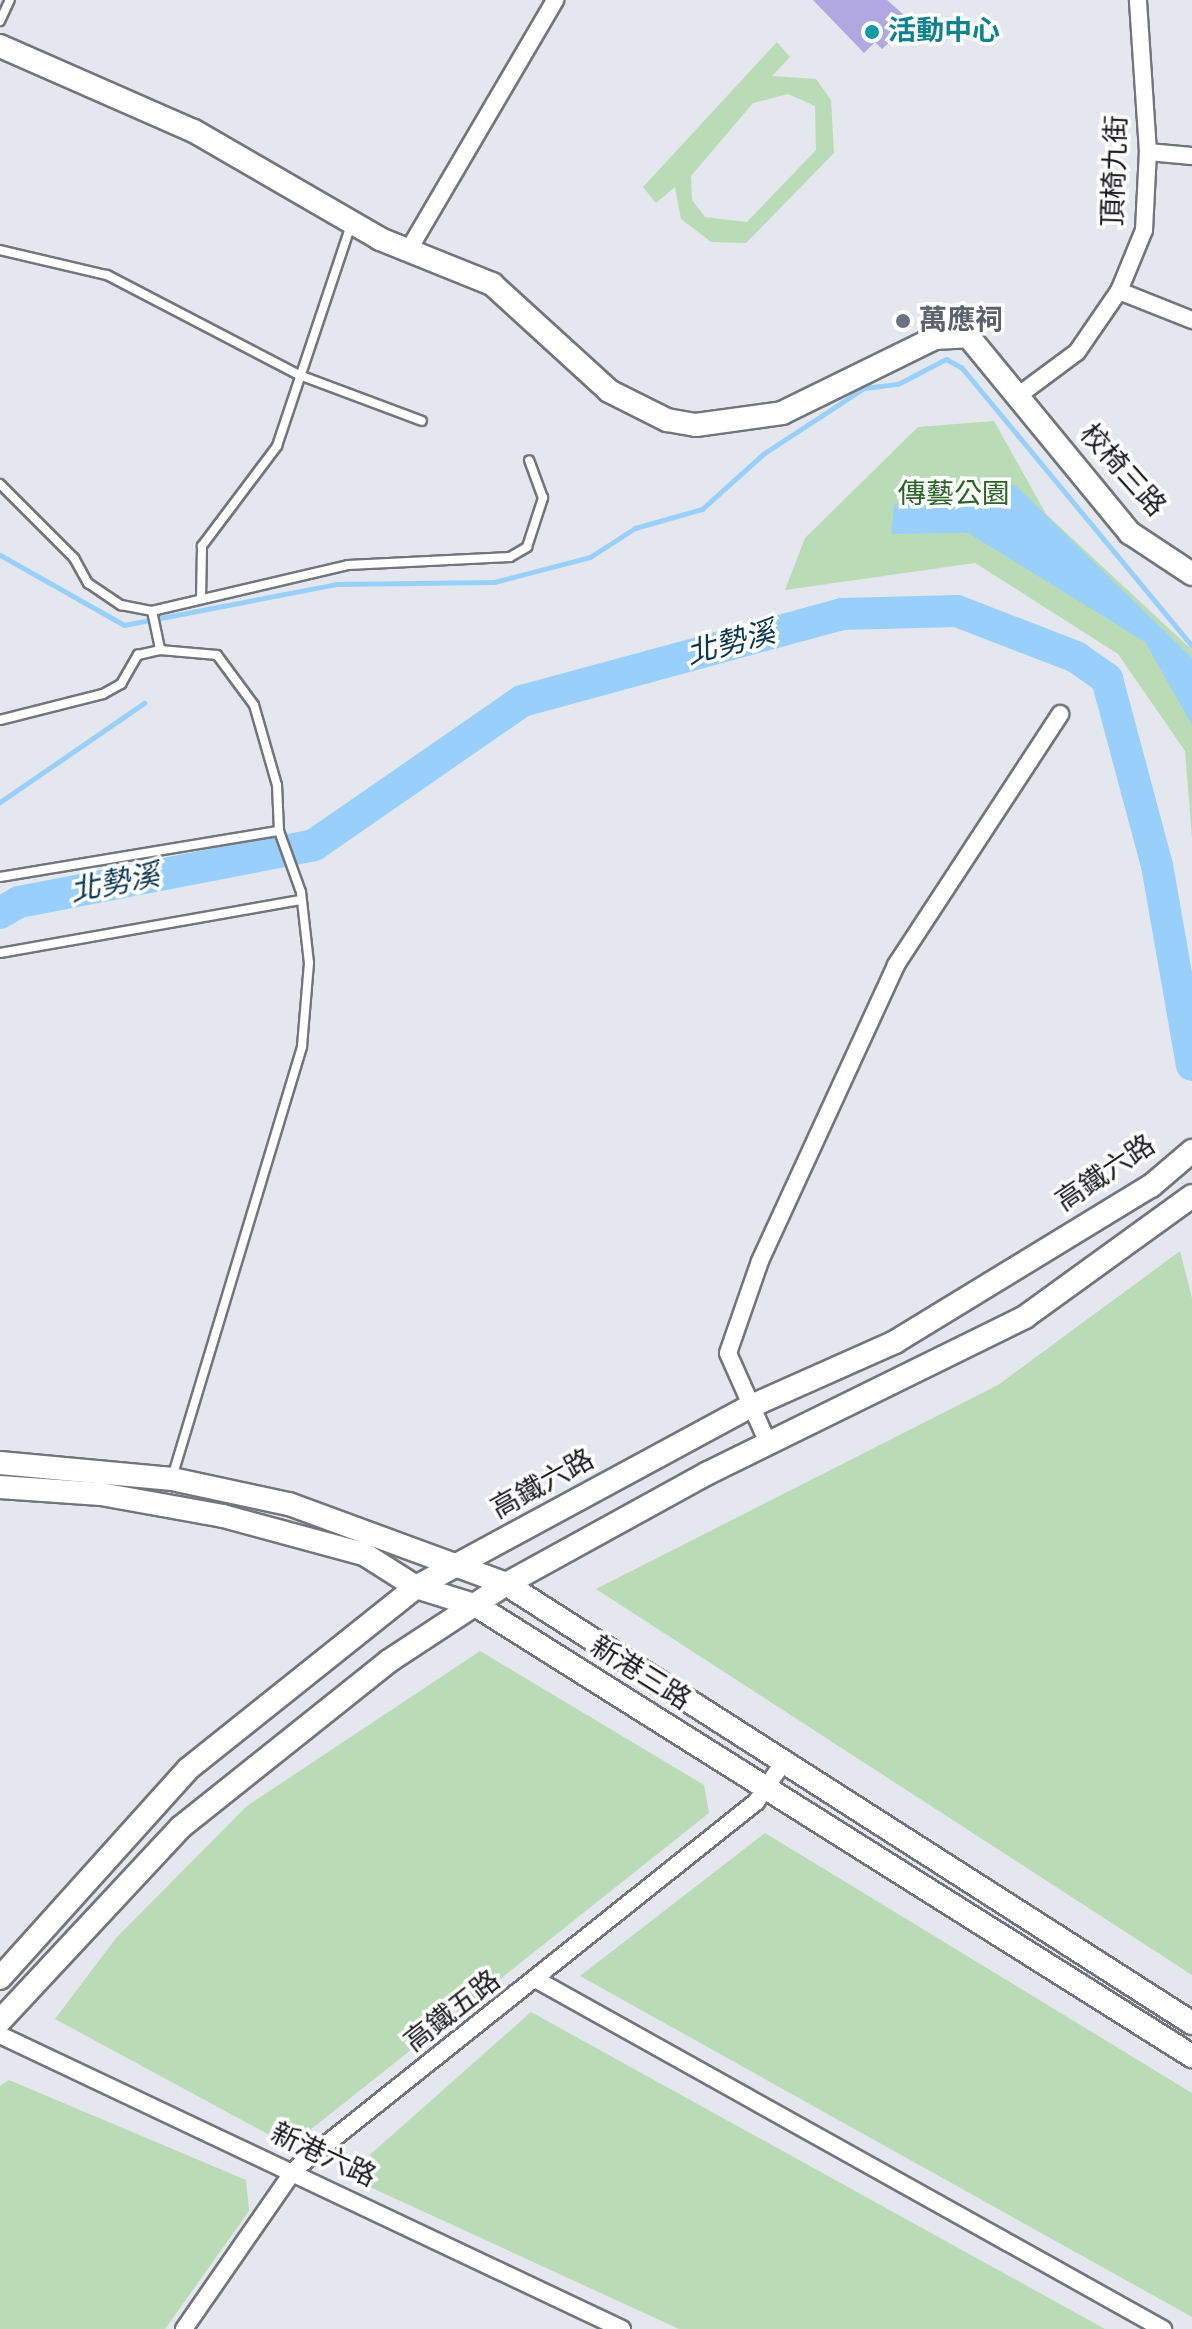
<!DOCTYPE html>
<meta charset="utf-8">
<style>
body{margin:0}
#map{position:relative;width:1192px;height:2329px;overflow:hidden;background:#e4e7ee;font-family:"Alegreya Sans","Noto Sans TC",sans-serif}
div>[style]{position:absolute}
[style*='--x']{left:calc(var(--x)*1px);top:calc(var(--y)*1px);width:calc(var(--w)*1px);rotate:calc(var(--a)*1deg)}
.green>*{inset:0;background:#b9dcb6}
.water>*{inset:0;background:#99d0fb}
.stream>*{height:5px;margin:-2.5px;padding:0 2.5px;transform-origin:2.5px;border-radius:2.5px;background:#99d0fb}
.river>*{height:32px;margin:-16px;padding:0 16px;transform-origin:16px;border-radius:16px;background:#99d0fb}
.building>*{inset:0;background:#b1a8e2}
.roads{filter:drop-shadow(2px 0 #73757c) drop-shadow(-2px 0 #73757c) drop-shadow(0 2px #73757c) drop-shadow(0 -2px #73757c)}
.lane>*{height:8px;margin:-4px;padding:0 4px;transform-origin:4px;border-radius:4px;background:#fff}
.street>*{height:16px;margin:-8px;padding:0 8px;transform-origin:8px;border-radius:8px;background:#fff}
.secondary>*{height:22px;margin:-11px;padding:0 11px;transform-origin:11px;border-radius:11px;background:#fff}
.dots>*{width:22px;height:22px;translate:-50% -50%;box-sizing:border-box;border:4px solid #fff;border-radius:50%}
span{translate:-50% -50%;white-space:nowrap;text-align:center;line-height:1.15;-webkit-text-stroke:7px #fff;paint-order:stroke}
.culture-label{font-size:28px;color:#0d838f;font-weight:700}
.left{translate:0 -50%;text-align:left}
.street-label{font-size:28px;color:#1b1c1f}
.worship-label{font-size:28px;color:#5b616d;font-weight:700}
.park-label{font-size:28px;color:#2a6527}
.water-label{font-size:30px;color:#093551;font-style:italic}
</style>
<div id="map">
<div class="green">
<i style="clip-path:polygon(evenodd,777px 42px,790px 57px,772px 76px,816px 79px,831px 100px,834px 153px,746px 243px,711px 242px,681px 219px,675px 187px,656px 203px,643px 187px,777px 42px,788px 94px,815px 106px,816px 150px,747px 222px,705px 217px,692px 200px,691px 176px,753px 103px,788px 94px)"></i>
<i style="clip-path:polygon(994px 421px,1046px 514px,1192px 650px,1192px 838px,1185px 751px,1118px 654px,975px 563px,785px 590px,805px 538px,918px 427px)"></i>
<i style="clip-path:polygon(1180px 1251px,1192px 1298px,1192px 1975px,596px 1589px,998px 1385px)"></i>
<i style="clip-path:polygon(480px 1651px,704px 1785px,709px 1813px,290px 2146px,55px 2019px,116px 1938px,247px 1806px)"></i>
<i style="clip-path:polygon(765px 1833px,1192px 2093px,1192px 2317px,580px 1976px)"></i>
<i style="clip-path:polygon(531px 2012px,1105px 2329px,679px 2329px,346px 2176px)"></i>
<i style="clip-path:polygon(9px 2080px,246px 2180px,249px 2211px,165px 2329px,0 2329px,0 2086px)"></i>
</div>
<div class="water">
<i style="clip-path:polygon(954px 484px,1015px 485px,1192px 658px,1192px 725px,1145px 642px,968px 533px,891px 534px,894px 505px)"></i>
</div>
<div class="stream">
<i style="--x:0;--y:555;--w:142;--a:29.4"></i>
<i style="--x:124;--y:625;--w:216;--a:-10.9"></i>
<i style="--x:336;--y:584;--w:158;--a:-0.7"></i>
<i style="--x:494;--y:582;--w:99;--a:-14.6"></i>
<i style="--x:590;--y:557;--w:54;--a:-32.8"></i>
<i style="--x:635;--y:528;--w:70;--a:-15.8"></i>
<i style="--x:702;--y:509;--w:82;--a:-42"></i>
<i style="--x:763;--y:454;--w:121;--a:-33.2"></i>
<i style="--x:864;--y:388;--w:34;--a:-7"></i>
<i style="--x:898;--y:384;--w:54;--a:-27.5"></i>
<i style="--x:946;--y:359;--w:18;--a:29"></i>
<i style="--x:962;--y:368;--w:361;--a:50.4"></i>
<i style="--x:0;--y:802;--w:175;--a:-34.5"></i>
</div>
<div class="river">
<i style="--x:0;--y:913;--w:22;--a:-30"></i>
<i style="--x:19;--y:902;--w:300;--a:-10.9"></i>
<i style="--x:314;--y:845;--w:253;--a:-34.7"></i>
<i style="--x:522;--y:701;--w:332;--a:-15.2"></i>
<i style="--x:842;--y:614;--w:115;--a:-1.5"></i>
<i style="--x:957;--y:611;--w:128;--a:21.1"></i>
<i style="--x:1076;--y:657;--w:38;--a:35"></i>
<i style="--x:1107;--y:679;--w:193;--a:75"></i>
<i style="--x:1157;--y:865;--w:203;--a:80.1"></i>
</div>
<div class="building">
<i style="clip-path:polygon(813px 0,887px 0,912px 22px,882px 49px,875px 42px,864px 53px)"></i>
</div>
<div class="roads">
<div class="lane">
<i style="--x:0;--y:21;--w:23;--a:-65"></i>
<i style="--x:0;--y:250;--w:110;--a:13.2"></i>
<i style="--x:107;--y:275;--w:216;--a:27.5"></i>
<i style="--x:299;--y:375;--w:131;--a:20.5"></i>
<i style="--x:0;--y:484;--w:105;--a:45"></i>
<i style="--x:74;--y:558;--w:29;--a:61"></i>
<i style="--x:88;--y:583;--w:40;--a:34"></i>
<i style="--x:121;--y:605;--w:32;--a:11"></i>
<i style="--x:152;--y:611;--w:201;--a:-13.2"></i>
<i style="--x:348;--y:565;--w:162;--a:-2.8"></i>
<i style="--x:510;--y:557;--w:20;--a:-30"></i>
<i style="--x:527;--y:547;--w:52;--a:-71.9"></i>
<i style="--x:543;--y:498;--w:40;--a:-110.2"></i>
<i style="--x:201;--y:599;--w:53;--a:-88.9"></i>
<i style="--x:202;--y:546;--w:125;--a:-53.1"></i>
<i style="--x:277;--y:446;--w:233;--a:-71.5"></i>
<i style="--x:152;--y:611;--w:40;--a:78"></i>
<i style="--x:160;--y:650;--w:57;--a:5"></i>
<i style="--x:217;--y:655;--w:62;--a:53.5"></i>
<i style="--x:254;--y:705;--w:83;--a:74"></i>
<i style="--x:277;--y:785;--w:46;--a:87.5"></i>
<i style="--x:279;--y:831;--w:65;--a:70.2"></i>
<i style="--x:301;--y:892;--w:71;--a:83.6"></i>
<i style="--x:309;--y:963;--w:84;--a:94.8"></i>
<i style="--x:302;--y:1047;--w:450;--a:106.8"></i>
<i style="--x:0;--y:720;--w:106;--a:-14.2"></i>
<i style="--x:103;--y:694;--w:21;--a:-29"></i>
<i style="--x:121;--y:684;--w:34;--a:-60"></i>
<i style="--x:138;--y:655;--w:23;--a:-13"></i>
<i style="--x:0;--y:877;--w:283;--a:-9.4"></i>
<i style="--x:0;--y:953;--w:305;--a:-10"></i>
</div>
<div class="street">
<i style="--x:1148;--y:152;--w:44;--a:5.2"></i>
<i style="--x:408;--y:251;--w:291;--a:-59.6"></i>
<i style="--x:1119;--y:291;--w:79;--a:21.7"></i>
<i style="--x:1019;--y:395;--w:72;--a:-36.6"></i>
<i style="--x:1077;--y:352;--w:74;--a:-55.5"></i>
<i style="--x:1119;--y:291;--w:66;--a:-67.7"></i>
<i style="--x:1144;--y:230;--w:78;--a:-87.1"></i>
<i style="--x:1148;--y:152;--w:152;--a:-93.8"></i>
<i style="--x:768;--y:1443;--w:98;--a:-114"></i>
<i style="--x:728;--y:1353;--w:97;--a:-70.8"></i>
<i style="--x:760;--y:1261;--w:326;--a:-65.3"></i>
<i style="--x:896;--y:965;--w:300;--a:-56.8"></i>
<i style="--x:537;--y:1980;--w:717;--a:29.14"></i>
<i style="--x:0;--y:2035;--w:688;--a:25.3"></i>
<i style="--x:184;--y:2329;--w:193;--a:-55.3"></i>
<i style="--x:294;--y:2170;--w:591;--a:-38.54"></i>
<i style="--x:756;--y:1802;--w:47;--a:-55.3"></i>
</div>
<div class="secondary">
<i style="--x:0;--y:46;--w:212;--a:23.7"></i>
<i style="--x:194;--y:131;--w:215;--a:30.1"></i>
<i style="--x:380;--y:239;--w:121;--a:21.9"></i>
<i style="--x:492;--y:284;--w:159;--a:42.4"></i>
<i style="--x:609;--y:391;--w:65;--a:26.6"></i>
<i style="--x:667;--y:420;--w:29;--a:10"></i>
<i style="--x:696;--y:425;--w:87;--a:-7.9"></i>
<i style="--x:782;--y:413;--w:170;--a:-26.1"></i>
<i style="--x:935;--y:338;--w:33;--a:-3"></i>
<i style="--x:968;--y:336;--w:255;--a:50.6"></i>
<i style="--x:1130;--y:533;--w:74;--a:33.5"></i>
<i style="--x:0;--y:1463;--w:173;--a:5.3"></i>
<i style="--x:172;--y:1479;--w:120;--a:12.1"></i>
<i style="--x:289;--y:1504;--w:231;--a:20.2"></i>
<i style="--x:506;--y:1584;--w:814;--a:32.62"></i>
<i style="--x:0;--y:1487;--w:101;--a:4"></i>
<i style="--x:101;--y:1494;--w:124;--a:10.2"></i>
<i style="--x:223;--y:1516;--w:146;--a:15.1"></i>
<i style="--x:364;--y:1554;--w:62;--a:32.4"></i>
<i style="--x:416;--y:1587;--w:64;--a:17.3"></i>
<i style="--x:477;--y:1606;--w:845;--a:32.19"></i>
<i style="--x:0;--y:1978;--w:281;--a:-48"></i>
<i style="--x:188;--y:1769;--w:292;--a:-38.6"></i>
<i style="--x:416;--y:1587;--w:379;--a:-28.4"></i>
<i style="--x:749;--y:1407;--w:160;--a:-24"></i>
<i style="--x:895;--y:1342;--w:300;--a:-31.4"></i>
<i style="--x:1151;--y:1186;--w:54;--a:-40.5"></i>
<i style="--x:0;--y:2021;--w:265;--a:-47"></i>
<i style="--x:181;--y:1827;--w:266;--a:-38.6"></i>
<i style="--x:389;--y:1661;--w:140;--a:-33.3"></i>
<i style="--x:506;--y:1584;--w:230;--a:-28.8"></i>
<i style="--x:708;--y:1473;--w:353;--a:-26.2"></i>
<i style="--x:1025;--y:1317;--w:206;--a:-35.9"></i>
</div>
</div>
<div class="dots">
<i style="left:872px;top:32px;background:#0f9aa8"></i>
<i style="left:903px;top:321px;background:#6b7280"></i>
</div>
<div class="culture-label">
<span class="left" style="left:888px;top:32px">活動中心</span>
</div>
<div class="street-label">
<span style="left:1116px;top:171px;rotate:-88deg">頂椅九街</span>
<span style="left:1122px;top:471px;rotate:48deg">校椅三路</span>
<span style="left:1106px;top:1174px;rotate:-34deg">高鐵六路</span>
<span style="left:543px;top:1485px;rotate:-29deg">高鐵六路</span>
<span style="left:640px;top:1674px;rotate:32deg">新港三路</span>
<span style="left:453px;top:2012px;rotate:-38deg">高鐵五路</span>
<span style="left:323px;top:2156px;rotate:25deg">新港六路</span>
</div>
<div class="worship-label">
<span class="left" style="left:919px;top:321px">萬應祠</span>
</div>
<div class="park-label">
<span style="left:954px;top:495px">傳藝公園</span>
</div>
<div class="water-label">
<span style="left:731px;top:644px;rotate:-15deg">北勢溪</span>
<span style="left:115px;top:884px;rotate:-11deg">北勢溪</span>
</div>
</div>
